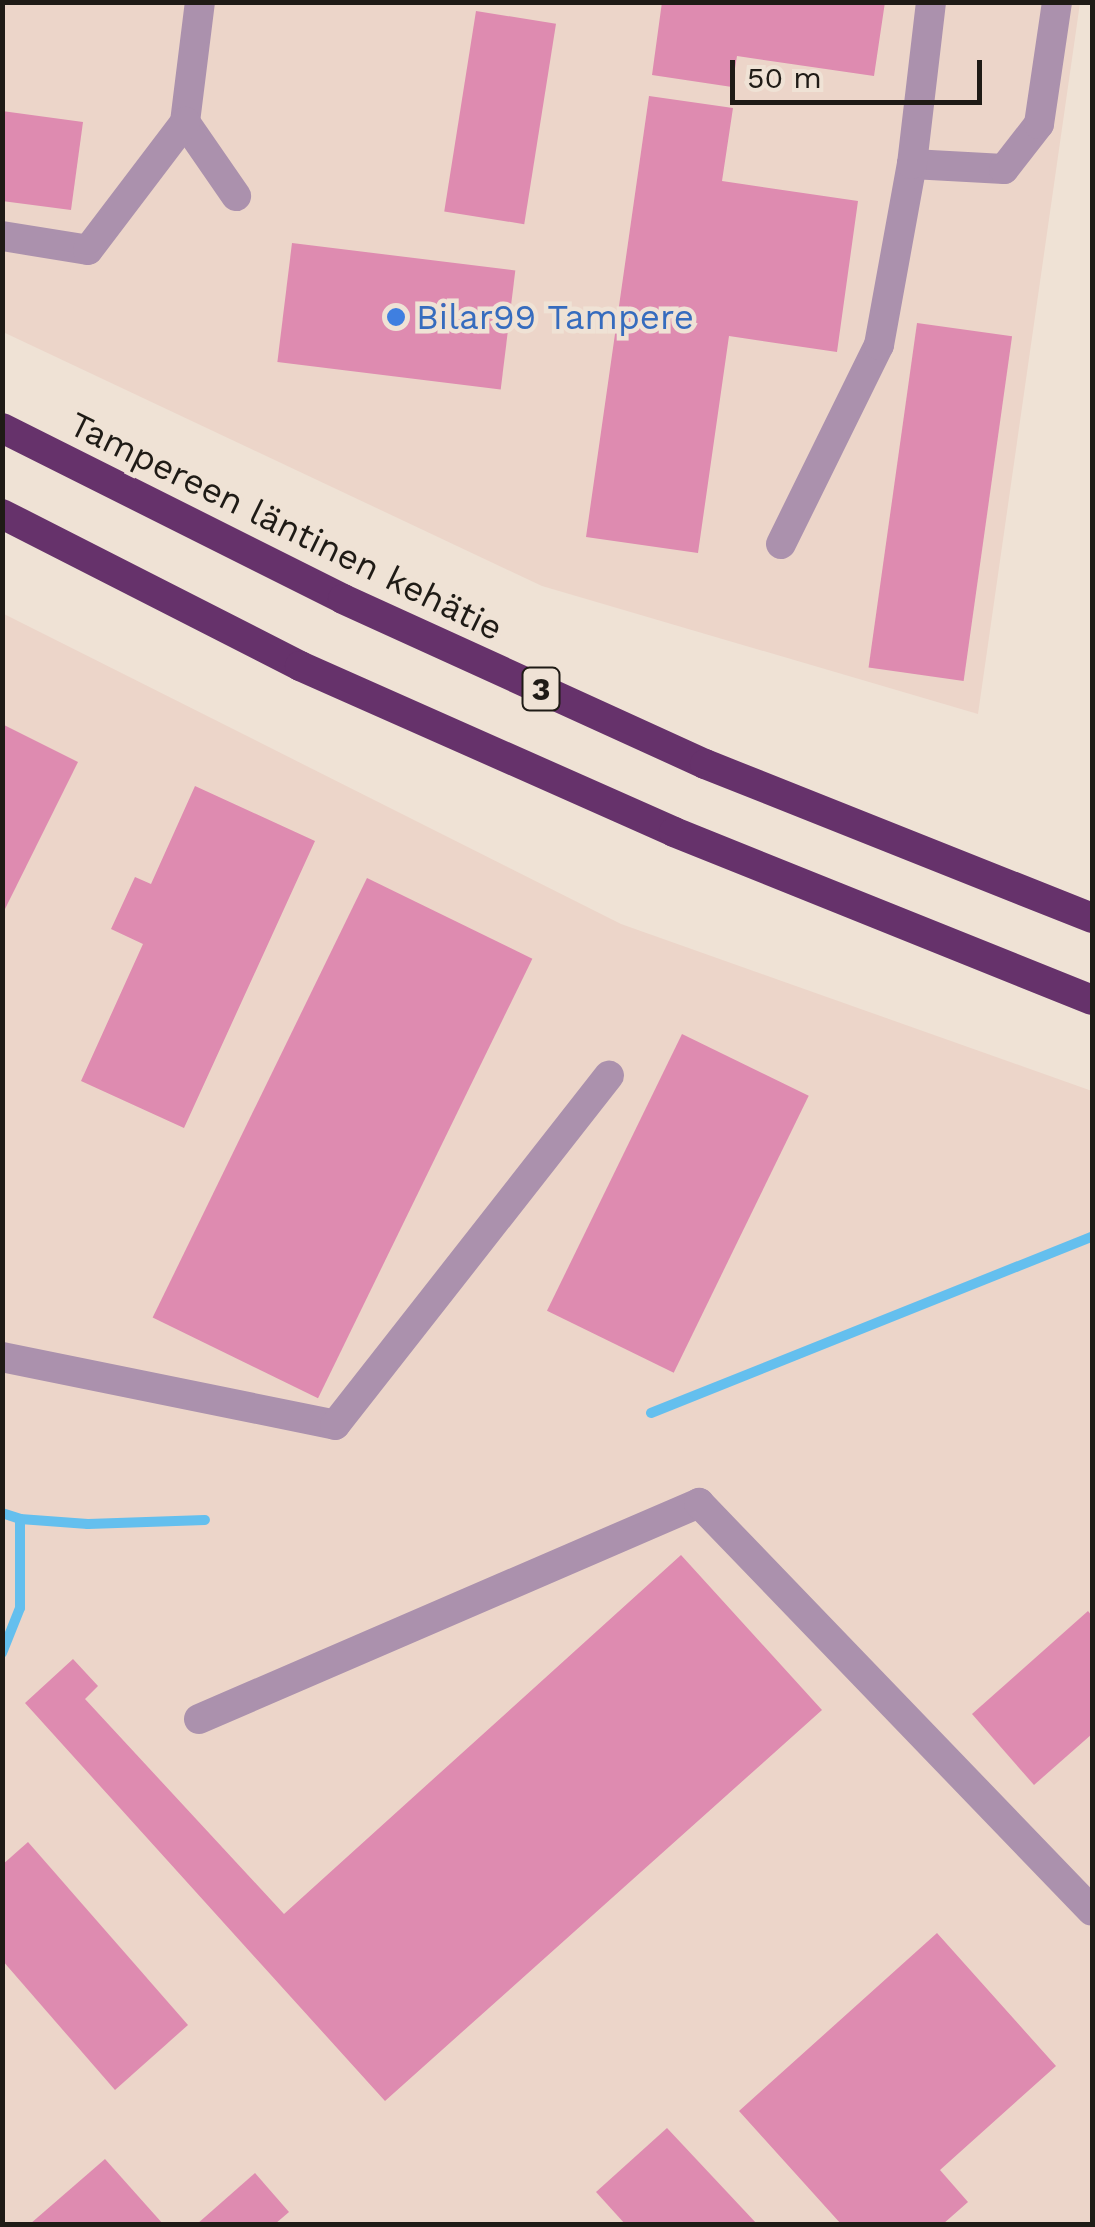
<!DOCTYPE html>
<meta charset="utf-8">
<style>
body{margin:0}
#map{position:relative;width:1095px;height:2227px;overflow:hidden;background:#efe2d5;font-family:"Work Sans",sans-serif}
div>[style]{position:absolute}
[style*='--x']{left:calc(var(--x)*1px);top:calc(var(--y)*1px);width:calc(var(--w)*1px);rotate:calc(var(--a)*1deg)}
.industrial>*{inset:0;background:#ecd5c9}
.stream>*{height:10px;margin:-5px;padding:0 5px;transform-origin:5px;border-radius:5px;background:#64bfee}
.building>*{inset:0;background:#de8bb0;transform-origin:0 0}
.minor>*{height:30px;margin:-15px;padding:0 15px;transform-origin:15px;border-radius:15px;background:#ab91ad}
.highway>*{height:30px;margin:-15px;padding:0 15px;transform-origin:15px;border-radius:15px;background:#66326b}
.dots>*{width:28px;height:28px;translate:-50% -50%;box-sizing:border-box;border:5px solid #efe2d5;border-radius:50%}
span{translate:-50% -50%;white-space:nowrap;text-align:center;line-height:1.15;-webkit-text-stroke:9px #efe2d5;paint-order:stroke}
.shield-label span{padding:2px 8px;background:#efe2d5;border:2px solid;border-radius:8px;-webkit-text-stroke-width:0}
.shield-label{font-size:32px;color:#1f1b16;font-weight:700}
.shop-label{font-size:35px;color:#366cbe}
.left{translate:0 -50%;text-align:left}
.street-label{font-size:35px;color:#1f1b16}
.frame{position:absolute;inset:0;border:5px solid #1f1b16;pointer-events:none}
.scale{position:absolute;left:730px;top:60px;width:252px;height:45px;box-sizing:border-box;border:5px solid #1f1b16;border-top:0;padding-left:12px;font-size:30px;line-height:35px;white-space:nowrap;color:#1f1b16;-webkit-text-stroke:8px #efe2d5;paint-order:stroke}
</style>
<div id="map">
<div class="industrial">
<i style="clip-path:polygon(3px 3px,1080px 3px,978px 714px,542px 586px,3px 332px)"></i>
<i style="clip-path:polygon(2px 613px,621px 924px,1092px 1091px,1092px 2224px,3px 2224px)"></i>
</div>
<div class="stream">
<i style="--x:651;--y:1413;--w:475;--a:-21.8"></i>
<i style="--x:2;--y:1513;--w:19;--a:18"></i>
<i style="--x:20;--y:1519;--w:68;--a:4.2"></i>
<i style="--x:88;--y:1524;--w:117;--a:-2"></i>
<i style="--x:2;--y:1653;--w:48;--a:-68.2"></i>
<i style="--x:20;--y:1608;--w:89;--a:-90"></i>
</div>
<div class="building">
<i style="clip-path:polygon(662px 2px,885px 2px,874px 76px,737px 56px,732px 87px,652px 75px)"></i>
<i style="left:476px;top:11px;width:81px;height:203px;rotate:9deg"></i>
<i style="clip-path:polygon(649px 96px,733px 108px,722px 181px,858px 201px,837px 352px,729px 336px,698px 553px,586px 537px)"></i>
<i style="clip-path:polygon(2px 111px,83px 122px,71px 210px,2px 201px)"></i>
<i style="left:292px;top:243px;width:225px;height:120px;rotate:7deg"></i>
<i style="left:917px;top:323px;width:96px;height:348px;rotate:8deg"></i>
<i style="clip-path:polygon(2px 724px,78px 762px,2px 915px)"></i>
<i style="clip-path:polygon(195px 786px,315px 841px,184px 1128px,81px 1081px,143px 944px,111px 929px,135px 877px,151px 884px)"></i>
<i style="left:367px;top:878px;width:184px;height:489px;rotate:26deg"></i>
<i style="left:682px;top:1034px;width:141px;height:308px;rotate:26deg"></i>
<i style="clip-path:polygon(681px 1555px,822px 1710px,385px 2101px,25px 1703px,73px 1659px,98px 1686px,85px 1699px,284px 1914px)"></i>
<i style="clip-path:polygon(1088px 1611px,1092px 1616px,1092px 1734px,1034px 1785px,972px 1714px)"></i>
<i style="clip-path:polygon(28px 1842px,188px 2025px,115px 2090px,2px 1960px,2px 1865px)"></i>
<i style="clip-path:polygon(937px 1933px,1056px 2066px,940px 2170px,968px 2202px,943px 2224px,841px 2224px,739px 2111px)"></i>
<i style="clip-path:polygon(667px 2128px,757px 2224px,625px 2224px,596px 2192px)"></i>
<i style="clip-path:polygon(105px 2159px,163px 2224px,30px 2224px)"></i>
<i style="clip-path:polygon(255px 2173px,289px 2212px,275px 2224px,197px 2224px)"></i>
</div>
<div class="minor">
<i style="--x:185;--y:122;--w:121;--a:-82.9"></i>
<i style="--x:185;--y:122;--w:90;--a:55.4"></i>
<i style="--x:912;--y:164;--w:92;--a:3.1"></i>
<i style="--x:1004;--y:169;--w:57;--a:-52.1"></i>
<i style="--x:1039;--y:124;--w:123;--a:-81.6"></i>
<i style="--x:2;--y:236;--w:87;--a:9.2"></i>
<i style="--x:88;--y:250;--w:161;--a:-52.8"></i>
<i style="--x:781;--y:544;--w:222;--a:-63.8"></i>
<i style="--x:879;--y:345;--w:184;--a:-79.7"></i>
<i style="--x:912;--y:164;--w:163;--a:-83.3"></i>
<i style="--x:2;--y:1357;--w:340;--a:11.5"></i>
<i style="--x:335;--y:1425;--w:444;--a:-51.9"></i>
<i style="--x:199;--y:1719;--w:545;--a:-23.36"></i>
<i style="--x:699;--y:1503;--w:566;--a:46.07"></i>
</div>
<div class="highway">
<i style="--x:2;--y:428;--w:381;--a:26.6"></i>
<i style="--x:343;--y:599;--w:398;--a:24.5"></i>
<i style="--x:705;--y:764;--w:417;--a:21.7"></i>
<i style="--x:2;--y:514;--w:335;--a:27"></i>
<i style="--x:300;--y:666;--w:409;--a:23.9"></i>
<i style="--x:674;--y:832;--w:450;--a:21.9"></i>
</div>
<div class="dots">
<i style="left:396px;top:317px;background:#3f7fe0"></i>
</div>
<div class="shield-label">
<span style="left:541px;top:689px">3</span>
</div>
<div class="shop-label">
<span class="left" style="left:416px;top:317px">Bilar99 Tampere</span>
</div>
<div class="street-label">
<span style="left:286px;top:526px;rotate:26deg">Tampereen läntinen kehätie</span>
</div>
<div class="frame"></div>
<div class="scale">50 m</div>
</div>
